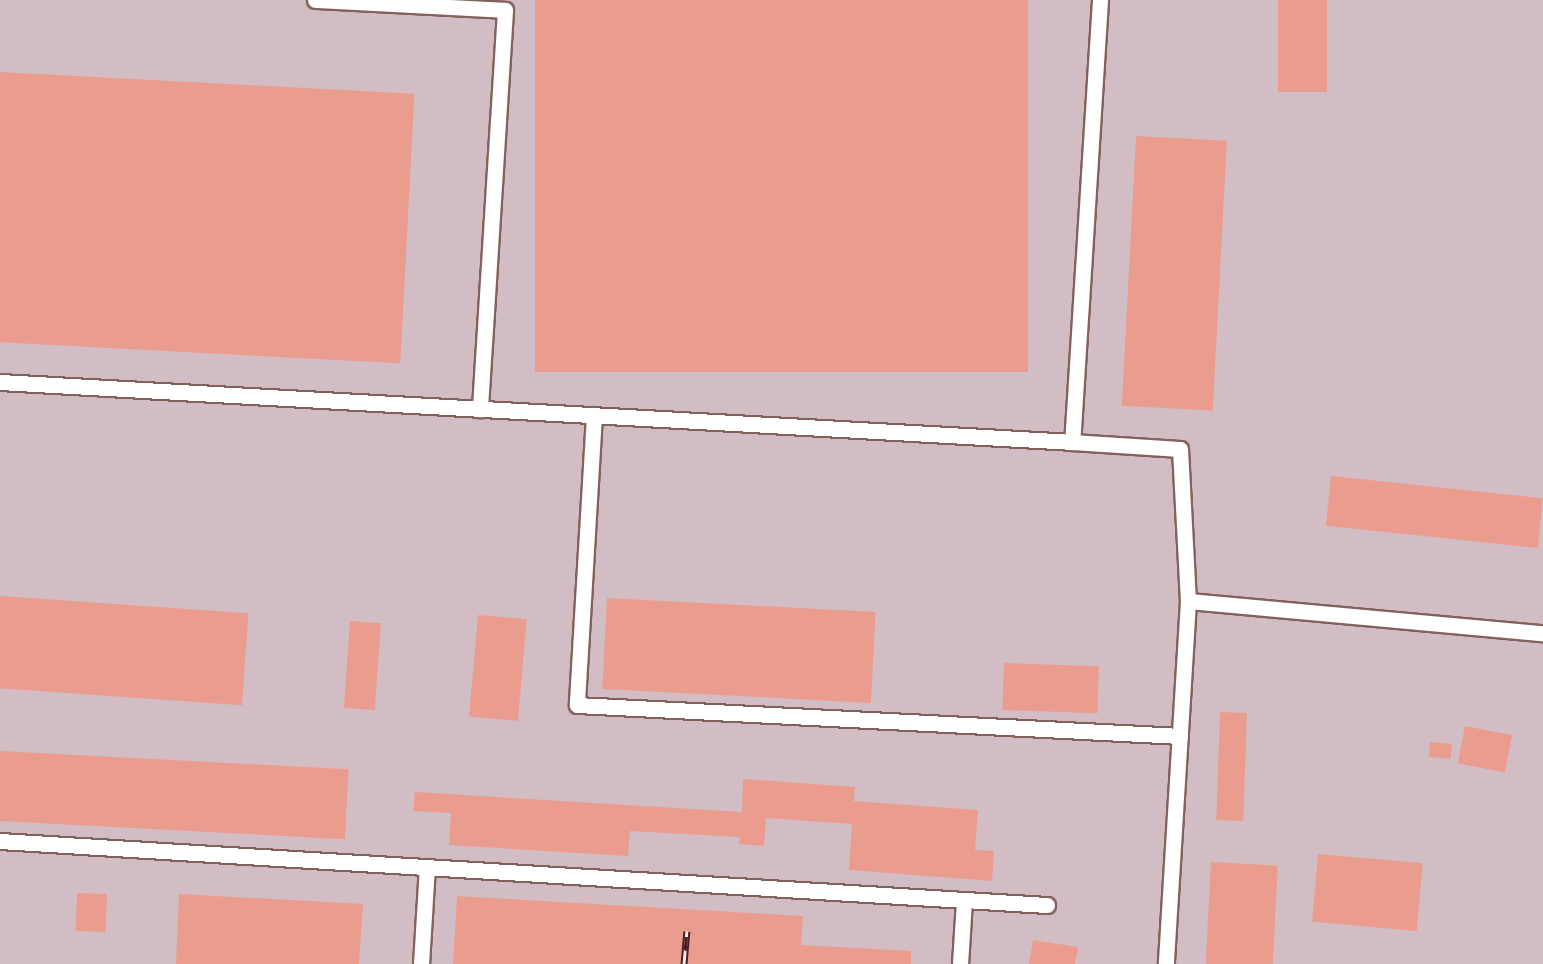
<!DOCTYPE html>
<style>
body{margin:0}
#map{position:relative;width:1543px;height:964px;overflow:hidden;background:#efdcba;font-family:Pangolin,sans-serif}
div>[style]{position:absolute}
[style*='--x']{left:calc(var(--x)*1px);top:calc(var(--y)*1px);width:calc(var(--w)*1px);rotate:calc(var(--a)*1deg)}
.industrial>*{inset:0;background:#d2bdc5;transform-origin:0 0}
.building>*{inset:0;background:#ea9d8e;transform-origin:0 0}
.roads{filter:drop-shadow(2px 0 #84615d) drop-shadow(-2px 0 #84615d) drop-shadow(0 2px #84615d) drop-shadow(0 -2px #84615d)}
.service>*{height:15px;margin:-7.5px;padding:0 7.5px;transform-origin:7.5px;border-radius:7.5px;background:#fff}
.rail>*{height:7px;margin-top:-3.5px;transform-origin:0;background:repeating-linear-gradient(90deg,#fcf5e5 0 14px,#4a1f2b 0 28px);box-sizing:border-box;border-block:2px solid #4a1f2b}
span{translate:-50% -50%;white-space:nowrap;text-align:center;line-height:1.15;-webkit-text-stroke:5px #fcf5e5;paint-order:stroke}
</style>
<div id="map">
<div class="industrial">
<i style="left:0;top:0;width:1543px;height:964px"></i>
</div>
<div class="building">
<i style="left:535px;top:0;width:493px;height:372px"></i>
<i style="left:1278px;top:0;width:49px;height:92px"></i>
<i style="left:0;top:72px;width:415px;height:270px;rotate:3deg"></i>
<i style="left:1136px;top:136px;width:91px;height:270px;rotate:3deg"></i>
<i style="left:1331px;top:476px;width:213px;height:50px;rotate:6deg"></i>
<i style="left:0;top:596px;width:249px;height:92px;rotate:4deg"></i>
<i style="left:607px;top:598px;width:269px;height:91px;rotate:3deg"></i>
<i style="left:478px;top:615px;width:49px;height:102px;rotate:5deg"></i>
<i style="left:350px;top:621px;width:31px;height:87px;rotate:4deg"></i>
<i style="left:1004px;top:663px;width:95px;height:47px;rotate:2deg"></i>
<i style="left:1220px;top:712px;width:27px;height:108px;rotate:2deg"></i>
<i style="left:1465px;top:726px;width:48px;height:38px;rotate:11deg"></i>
<i style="left:1430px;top:742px;width:22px;height:15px;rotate:5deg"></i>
<i style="left:0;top:751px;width:349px;height:70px;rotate:3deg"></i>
<i style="clip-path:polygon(743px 779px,855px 787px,854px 801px,978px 810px,975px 850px,994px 851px,992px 881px,849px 870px,852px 824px,766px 818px,764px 846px,739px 844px,740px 837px,630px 831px,628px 856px,449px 845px,451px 813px,413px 811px,415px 792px,742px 812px)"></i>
<i style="left:1318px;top:854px;width:105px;height:68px;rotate:5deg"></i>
<i style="left:1211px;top:862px;width:67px;height:102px;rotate:3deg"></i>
<i style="left:77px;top:893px;width:30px;height:38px;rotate:2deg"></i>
<i style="clip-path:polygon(179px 894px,363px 904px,359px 964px,176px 964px)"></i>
<i style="clip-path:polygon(457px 896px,803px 916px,801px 945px,911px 951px,911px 964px,453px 964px)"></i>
<i style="clip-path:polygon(1033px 940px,1078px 947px,1075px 964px,1029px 964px)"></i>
</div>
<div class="roads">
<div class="service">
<i style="--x:315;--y:0;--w:190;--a:3"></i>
<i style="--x:505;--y:10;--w:400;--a:93.6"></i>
<i style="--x:1100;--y:0;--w:443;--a:93.6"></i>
<i style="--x:1072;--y:442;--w:108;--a:3.7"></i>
<i style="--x:1180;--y:449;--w:152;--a:87"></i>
<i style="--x:1188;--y:601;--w:364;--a:93.5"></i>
<i style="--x:0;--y:382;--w:1074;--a:3.2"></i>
<i style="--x:594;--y:415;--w:290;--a:93.4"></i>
<i style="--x:577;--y:705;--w:604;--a:2.94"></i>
<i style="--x:1188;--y:601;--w:356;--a:5.2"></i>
<i style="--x:0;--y:841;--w:1049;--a:3.5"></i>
<i style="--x:421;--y:964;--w:97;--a:-86.5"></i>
<i style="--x:960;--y:964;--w:64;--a:-86.4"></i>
</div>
</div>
<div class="rail">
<i style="--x:684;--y:964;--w:33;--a:-85"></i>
</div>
</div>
